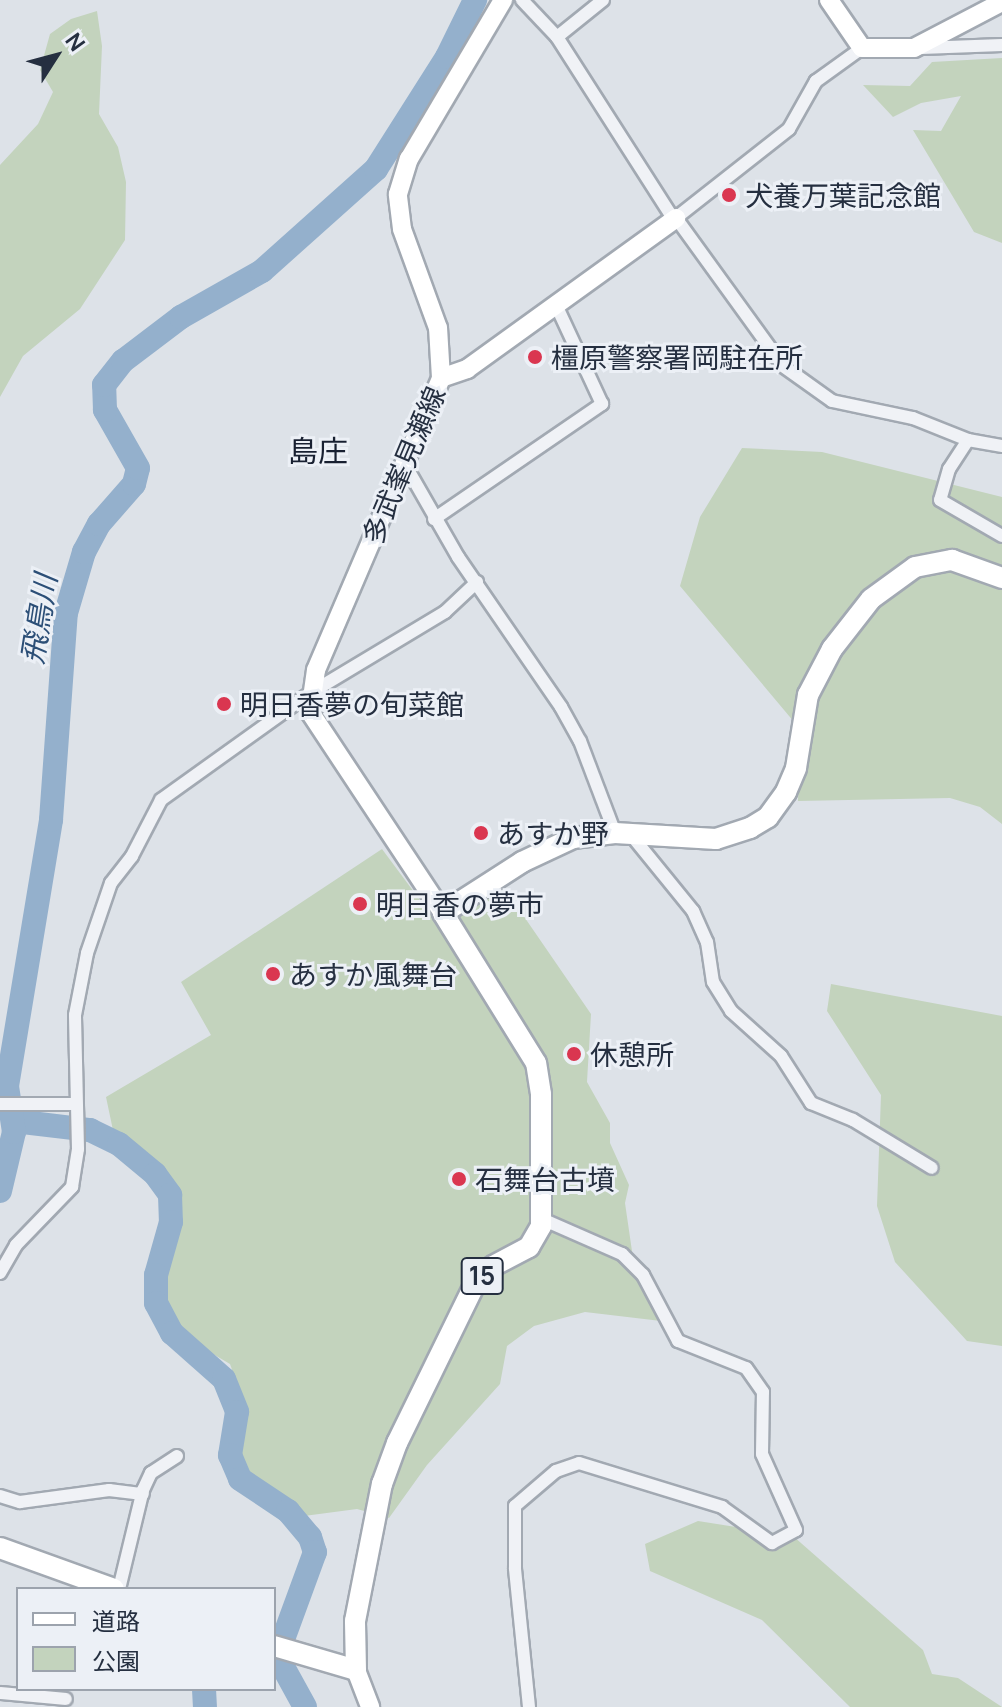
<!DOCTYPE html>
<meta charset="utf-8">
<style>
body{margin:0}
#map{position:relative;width:1002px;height:1707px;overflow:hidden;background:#dde2e8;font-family:Manrope,"Noto Sans JP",sans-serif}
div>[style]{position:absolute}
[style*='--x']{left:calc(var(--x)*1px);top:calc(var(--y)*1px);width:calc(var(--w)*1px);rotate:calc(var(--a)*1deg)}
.green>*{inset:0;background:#c3d3bd}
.river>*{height:24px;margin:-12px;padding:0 12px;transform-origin:12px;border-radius:12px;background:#94b0cc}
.roads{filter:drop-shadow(2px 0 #a2a9b2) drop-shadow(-2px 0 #a2a9b2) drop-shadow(0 2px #a2a9b2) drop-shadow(0 -2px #a2a9b2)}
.street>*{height:12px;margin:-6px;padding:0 6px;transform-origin:6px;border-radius:6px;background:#f0f2f6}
.secondary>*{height:18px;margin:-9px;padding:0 9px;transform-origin:9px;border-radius:9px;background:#fff}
.primary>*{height:20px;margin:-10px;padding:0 10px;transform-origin:10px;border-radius:10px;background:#fff}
.dots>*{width:22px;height:22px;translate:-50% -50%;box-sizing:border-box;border:4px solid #ecf0f6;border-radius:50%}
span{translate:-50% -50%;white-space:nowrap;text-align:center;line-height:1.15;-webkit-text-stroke:6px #ecf0f6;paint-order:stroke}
.shield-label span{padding:2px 6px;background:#ecf0f6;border:2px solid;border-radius:6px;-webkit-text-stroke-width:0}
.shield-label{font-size:26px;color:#252f40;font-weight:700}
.poi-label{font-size:28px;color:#252f40}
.left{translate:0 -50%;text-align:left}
.street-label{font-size:28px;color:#252f40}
.neighbourhood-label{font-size:30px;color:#182031}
.water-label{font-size:30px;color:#2c4f77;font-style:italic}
.legend{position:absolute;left:16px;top:1587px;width:260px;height:104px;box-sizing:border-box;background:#ecf0f6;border:2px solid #9ca3ad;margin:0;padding:10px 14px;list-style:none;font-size:24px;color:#252f40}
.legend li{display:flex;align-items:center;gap:16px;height:40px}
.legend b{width:40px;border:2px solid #9ca3ad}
.north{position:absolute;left:16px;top:16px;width:80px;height:80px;-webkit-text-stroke:6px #ecf0f6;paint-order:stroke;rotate:54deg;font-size:22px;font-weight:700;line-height:32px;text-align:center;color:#252f40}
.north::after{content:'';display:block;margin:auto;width:28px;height:36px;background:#252f40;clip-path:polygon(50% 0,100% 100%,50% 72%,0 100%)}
</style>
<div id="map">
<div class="green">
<i style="clip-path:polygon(97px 11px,102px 46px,99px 114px,118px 147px,126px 182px,125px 240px,80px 309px,23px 356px,0 397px,0 165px,38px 124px,53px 92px,40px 70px,50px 34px,71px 19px)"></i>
<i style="clip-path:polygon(1002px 58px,1002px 243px,974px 232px,913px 130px,941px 131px,961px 96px,921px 103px,893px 117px,863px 85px,910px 86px,932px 62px)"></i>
<i style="clip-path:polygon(742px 448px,822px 452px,1002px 497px,1002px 824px,980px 807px,950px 798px,798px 801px,800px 729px,680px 586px,700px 517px)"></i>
<i style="clip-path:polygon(382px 849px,437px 923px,503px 886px,591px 1014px,587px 1082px,610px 1123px,610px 1143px,629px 1185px,625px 1203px,633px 1258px,661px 1321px,585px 1312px,534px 1326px,507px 1346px,500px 1384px,427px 1465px,389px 1518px,357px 1509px,304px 1516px,251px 1482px,236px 1460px,240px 1392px,230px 1364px,196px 1344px,160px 1300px,178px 1224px,177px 1197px,164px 1173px,142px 1150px,114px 1135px,106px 1097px,211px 1035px,181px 982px)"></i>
<i style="clip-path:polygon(831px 984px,1002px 1016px,1002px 1346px,967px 1341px,895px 1262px,877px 1206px,881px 1095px,827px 1011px)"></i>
<i style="clip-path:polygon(698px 1521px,793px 1536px,923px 1650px,932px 1674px,958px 1678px,1002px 1707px,850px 1707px,762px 1620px,650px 1571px,645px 1544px)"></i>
</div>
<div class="river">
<i style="--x:14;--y:1121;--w:77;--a:6.8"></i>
<i style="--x:90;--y:1130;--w:32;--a:26"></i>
<i style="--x:119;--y:1144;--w:47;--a:39.8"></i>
<i style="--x:155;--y:1174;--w:26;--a:54"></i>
<i style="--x:170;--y:1195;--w:27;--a:88"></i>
<i style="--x:171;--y:1222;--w:55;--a:105.8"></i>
<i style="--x:156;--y:1275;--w:28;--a:90"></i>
<i style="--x:156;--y:1303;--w:34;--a:62"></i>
<i style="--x:172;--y:1333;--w:69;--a:41.5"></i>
<i style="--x:224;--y:1379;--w:35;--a:68"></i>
<i style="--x:237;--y:1412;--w:44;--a:99.2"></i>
<i style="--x:230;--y:1455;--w:26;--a:67"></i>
<i style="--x:240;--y:1479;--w:58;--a:33.7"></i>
<i style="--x:288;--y:1511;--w:34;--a:50"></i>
<i style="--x:310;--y:1537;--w:16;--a:72"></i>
<i style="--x:315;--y:1552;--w:111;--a:110.1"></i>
<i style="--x:277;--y:1656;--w:58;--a:61.2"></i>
<i style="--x:0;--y:1191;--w:61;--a:-76.7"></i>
<i style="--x:14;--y:1132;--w:47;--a:-98.7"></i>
<i style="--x:7;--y:1086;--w:270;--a:-80.6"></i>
<i style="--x:51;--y:820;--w:208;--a:-85.9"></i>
<i style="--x:66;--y:613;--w:64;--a:-73.6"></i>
<i style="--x:84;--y:552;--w:32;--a:-62"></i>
<i style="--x:99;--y:524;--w:53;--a:-48.8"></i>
<i style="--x:134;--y:484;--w:16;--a:-76"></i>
<i style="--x:138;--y:468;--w:67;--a:-119.6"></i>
<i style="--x:105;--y:410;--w:25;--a:-92"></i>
<i style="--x:104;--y:385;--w:31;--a:-52"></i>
<i style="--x:123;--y:361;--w:73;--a:-37.2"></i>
<i style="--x:181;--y:317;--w:93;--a:-29.6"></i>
<i style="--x:262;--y:271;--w:153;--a:-41.8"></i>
<i style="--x:376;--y:169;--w:133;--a:-57.6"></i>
<i style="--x:447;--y:57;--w:64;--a:-63.8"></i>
<i style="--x:204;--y:1689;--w:18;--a:87"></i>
</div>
<div class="roads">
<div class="street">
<i style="--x:522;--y:0;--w:51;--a:46.6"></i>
<i style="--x:557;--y:37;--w:217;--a:57.4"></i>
<i style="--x:557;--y:37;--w:59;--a:-38.8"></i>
<i style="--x:862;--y:48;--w:57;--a:144.3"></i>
<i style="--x:816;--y:81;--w:55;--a:119.4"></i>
<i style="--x:789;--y:129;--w:144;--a:141.8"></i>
<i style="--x:676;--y:218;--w:183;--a:54.1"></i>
<i style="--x:783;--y:366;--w:60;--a:35.5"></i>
<i style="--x:832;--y:401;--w:83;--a:11.9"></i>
<i style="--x:913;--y:418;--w:59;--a:21.8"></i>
<i style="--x:968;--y:440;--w:35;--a:10"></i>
<i style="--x:921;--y:48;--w:81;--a:-2.1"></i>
<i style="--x:968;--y:440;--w:35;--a:123"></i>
<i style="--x:949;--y:469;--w:32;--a:106"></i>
<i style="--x:940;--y:500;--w:72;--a:30.1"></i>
<i style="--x:403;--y:461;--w:111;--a:60.2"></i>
<i style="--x:458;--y:557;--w:182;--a:55.5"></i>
<i style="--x:561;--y:707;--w:39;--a:61"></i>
<i style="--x:580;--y:741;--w:98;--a:69.2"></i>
<i style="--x:434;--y:519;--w:204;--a:-34.4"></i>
<i style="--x:602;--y:404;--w:109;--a:-114.9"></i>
<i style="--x:632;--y:836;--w:97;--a:50.9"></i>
<i style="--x:693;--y:911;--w:34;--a:66"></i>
<i style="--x:707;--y:942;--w:40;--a:81.5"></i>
<i style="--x:713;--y:982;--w:34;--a:58"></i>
<i style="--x:731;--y:1011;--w:67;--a:42"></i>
<i style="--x:781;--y:1056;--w:56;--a:57.4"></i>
<i style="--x:811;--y:1103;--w:45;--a:22"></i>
<i style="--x:853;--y:1120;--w:92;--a:31.3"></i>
<i style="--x:0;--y:1104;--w:76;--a:0"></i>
<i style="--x:0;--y:1273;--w:32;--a:-60"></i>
<i style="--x:16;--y:1245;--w:81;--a:-46"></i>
<i style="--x:72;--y:1187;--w:38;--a:-81"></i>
<i style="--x:78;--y:1149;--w:134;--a:-91.3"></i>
<i style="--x:75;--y:1015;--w:63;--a:-79"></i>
<i style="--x:87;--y:953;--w:74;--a:-71.1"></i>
<i style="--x:111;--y:883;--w:34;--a:-52"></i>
<i style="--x:132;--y:856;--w:63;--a:-62.6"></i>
<i style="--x:161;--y:800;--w:186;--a:-35.6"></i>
<i style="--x:312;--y:692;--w:155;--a:-31"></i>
<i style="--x:445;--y:612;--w:44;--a:-43.2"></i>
<i style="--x:0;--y:1496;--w:21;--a:17"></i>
<i style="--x:20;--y:1502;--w:90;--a:-7.7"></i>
<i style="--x:109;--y:1490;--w:34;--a:7"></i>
<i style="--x:119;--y:1589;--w:102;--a:-76.4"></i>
<i style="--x:143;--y:1490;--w:19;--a:-65"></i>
<i style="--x:151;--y:1473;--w:31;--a:-33"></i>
<i style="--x:0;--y:1693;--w:66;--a:5.2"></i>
<i style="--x:529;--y:1707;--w:140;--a:-95.8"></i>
<i style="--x:515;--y:1568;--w:62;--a:-90"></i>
<i style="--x:515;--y:1506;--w:54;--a:-40.5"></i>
<i style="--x:556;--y:1471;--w:24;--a:-19"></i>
<i style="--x:579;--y:1463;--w:150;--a:17.1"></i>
<i style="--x:722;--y:1507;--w:62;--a:35.8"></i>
<i style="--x:772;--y:1543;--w:27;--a:-28"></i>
<i style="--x:796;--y:1530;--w:83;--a:-114.1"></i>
<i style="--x:762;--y:1454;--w:62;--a:-89.1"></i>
<i style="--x:763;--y:1392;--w:29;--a:-125"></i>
<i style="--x:746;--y:1368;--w:73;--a:-158.3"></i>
<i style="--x:678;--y:1341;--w:75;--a:-117.9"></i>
<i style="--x:643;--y:1275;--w:30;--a:-135"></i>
<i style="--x:622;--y:1254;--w:87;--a:-156.4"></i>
</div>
<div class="secondary">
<i style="--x:829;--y:0;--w:58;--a:55.5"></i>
<i style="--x:862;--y:48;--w:52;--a:0"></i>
<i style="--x:914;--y:48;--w:99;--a:-27.6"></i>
<i style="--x:441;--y:378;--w:28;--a:-19"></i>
<i style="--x:467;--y:369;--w:258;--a:-35.8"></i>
<i style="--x:443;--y:913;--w:241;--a:-123.5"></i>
<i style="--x:310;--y:712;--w:42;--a:-81.9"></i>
<i style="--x:316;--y:670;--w:318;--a:-66.8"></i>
<i style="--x:441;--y:378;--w:50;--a:-93.4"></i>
<i style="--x:438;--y:328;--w:105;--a:-110"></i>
<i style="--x:402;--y:229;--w:35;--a:-97"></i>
<i style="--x:398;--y:194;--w:37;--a:-73"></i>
<i style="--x:409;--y:159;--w:185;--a:-59.4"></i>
<i style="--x:356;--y:1670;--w:40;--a:69"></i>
</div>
<div class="primary">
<i style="--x:0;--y:1548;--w:121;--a:19.8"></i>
<i style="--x:274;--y:1646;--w:85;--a:16.3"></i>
<i style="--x:356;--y:1670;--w:49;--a:-91.2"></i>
<i style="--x:355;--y:1621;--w:140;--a:-78.9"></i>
<i style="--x:382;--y:1484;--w:44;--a:-69.9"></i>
<i style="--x:397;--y:1443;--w:179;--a:-63.9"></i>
<i style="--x:476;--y:1282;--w:23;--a:-43"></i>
<i style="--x:493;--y:1266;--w:41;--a:-27.8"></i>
<i style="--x:529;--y:1247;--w:24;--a:-60"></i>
<i style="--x:541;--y:1226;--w:132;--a:-90"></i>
<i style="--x:541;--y:1094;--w:31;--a:-99"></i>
<i style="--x:536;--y:1063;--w:176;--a:-121.8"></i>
<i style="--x:443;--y:913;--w:94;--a:-32.8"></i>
<i style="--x:522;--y:862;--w:56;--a:-25.2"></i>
<i style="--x:573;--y:838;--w:42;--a:-6.8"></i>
<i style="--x:615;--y:833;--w:101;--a:3.4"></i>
<i style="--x:716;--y:839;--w:36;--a:-18"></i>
<i style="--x:750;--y:828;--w:21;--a:-31"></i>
<i style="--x:768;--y:817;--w:31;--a:-54"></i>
<i style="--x:786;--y:792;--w:26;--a:-67"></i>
<i style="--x:796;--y:768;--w:74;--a:-80.7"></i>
<i style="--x:808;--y:695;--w:52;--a:-62.4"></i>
<i style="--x:832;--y:649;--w:63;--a:-52"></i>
<i style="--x:871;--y:599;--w:54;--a:-36"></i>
<i style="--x:915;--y:567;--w:38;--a:-11"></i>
<i style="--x:952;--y:560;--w:53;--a:19.8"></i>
</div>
</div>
<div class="dots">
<i style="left:729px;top:195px;background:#da3650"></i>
<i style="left:535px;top:357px;background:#da3650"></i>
<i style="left:224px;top:704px;background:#da3650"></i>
<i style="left:481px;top:833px;background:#da3650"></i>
<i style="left:360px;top:904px;background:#da3650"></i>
<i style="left:273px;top:974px;background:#da3650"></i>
<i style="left:574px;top:1054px;background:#da3650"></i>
<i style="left:459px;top:1179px;background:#da3650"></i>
</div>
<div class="shield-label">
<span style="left:482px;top:1276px">15</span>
</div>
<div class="poi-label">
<span class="left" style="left:745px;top:195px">犬養万葉記念館</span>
<span class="left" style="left:551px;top:357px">橿原警察署岡駐在所</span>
<span class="left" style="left:240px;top:704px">明日香夢の旬菜館</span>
<span class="left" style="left:497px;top:833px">あすか野</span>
<span class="left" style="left:376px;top:904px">明日香の夢市</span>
<span class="left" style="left:289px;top:974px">あすか風舞台</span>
<span class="left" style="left:590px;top:1054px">休憩所</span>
<span class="left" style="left:475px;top:1179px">石舞台古墳</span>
</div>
<div class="street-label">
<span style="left:403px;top:465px;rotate:-67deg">多武峯見瀬線</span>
</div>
<div class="neighbourhood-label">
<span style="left:318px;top:451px">島庄</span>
</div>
<div class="water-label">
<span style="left:39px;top:619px;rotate:-81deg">飛鳥川</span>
</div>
<ul class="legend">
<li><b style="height:10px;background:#fff"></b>道路</li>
<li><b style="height:22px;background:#c3d3bd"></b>公園</li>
</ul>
<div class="north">N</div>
</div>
